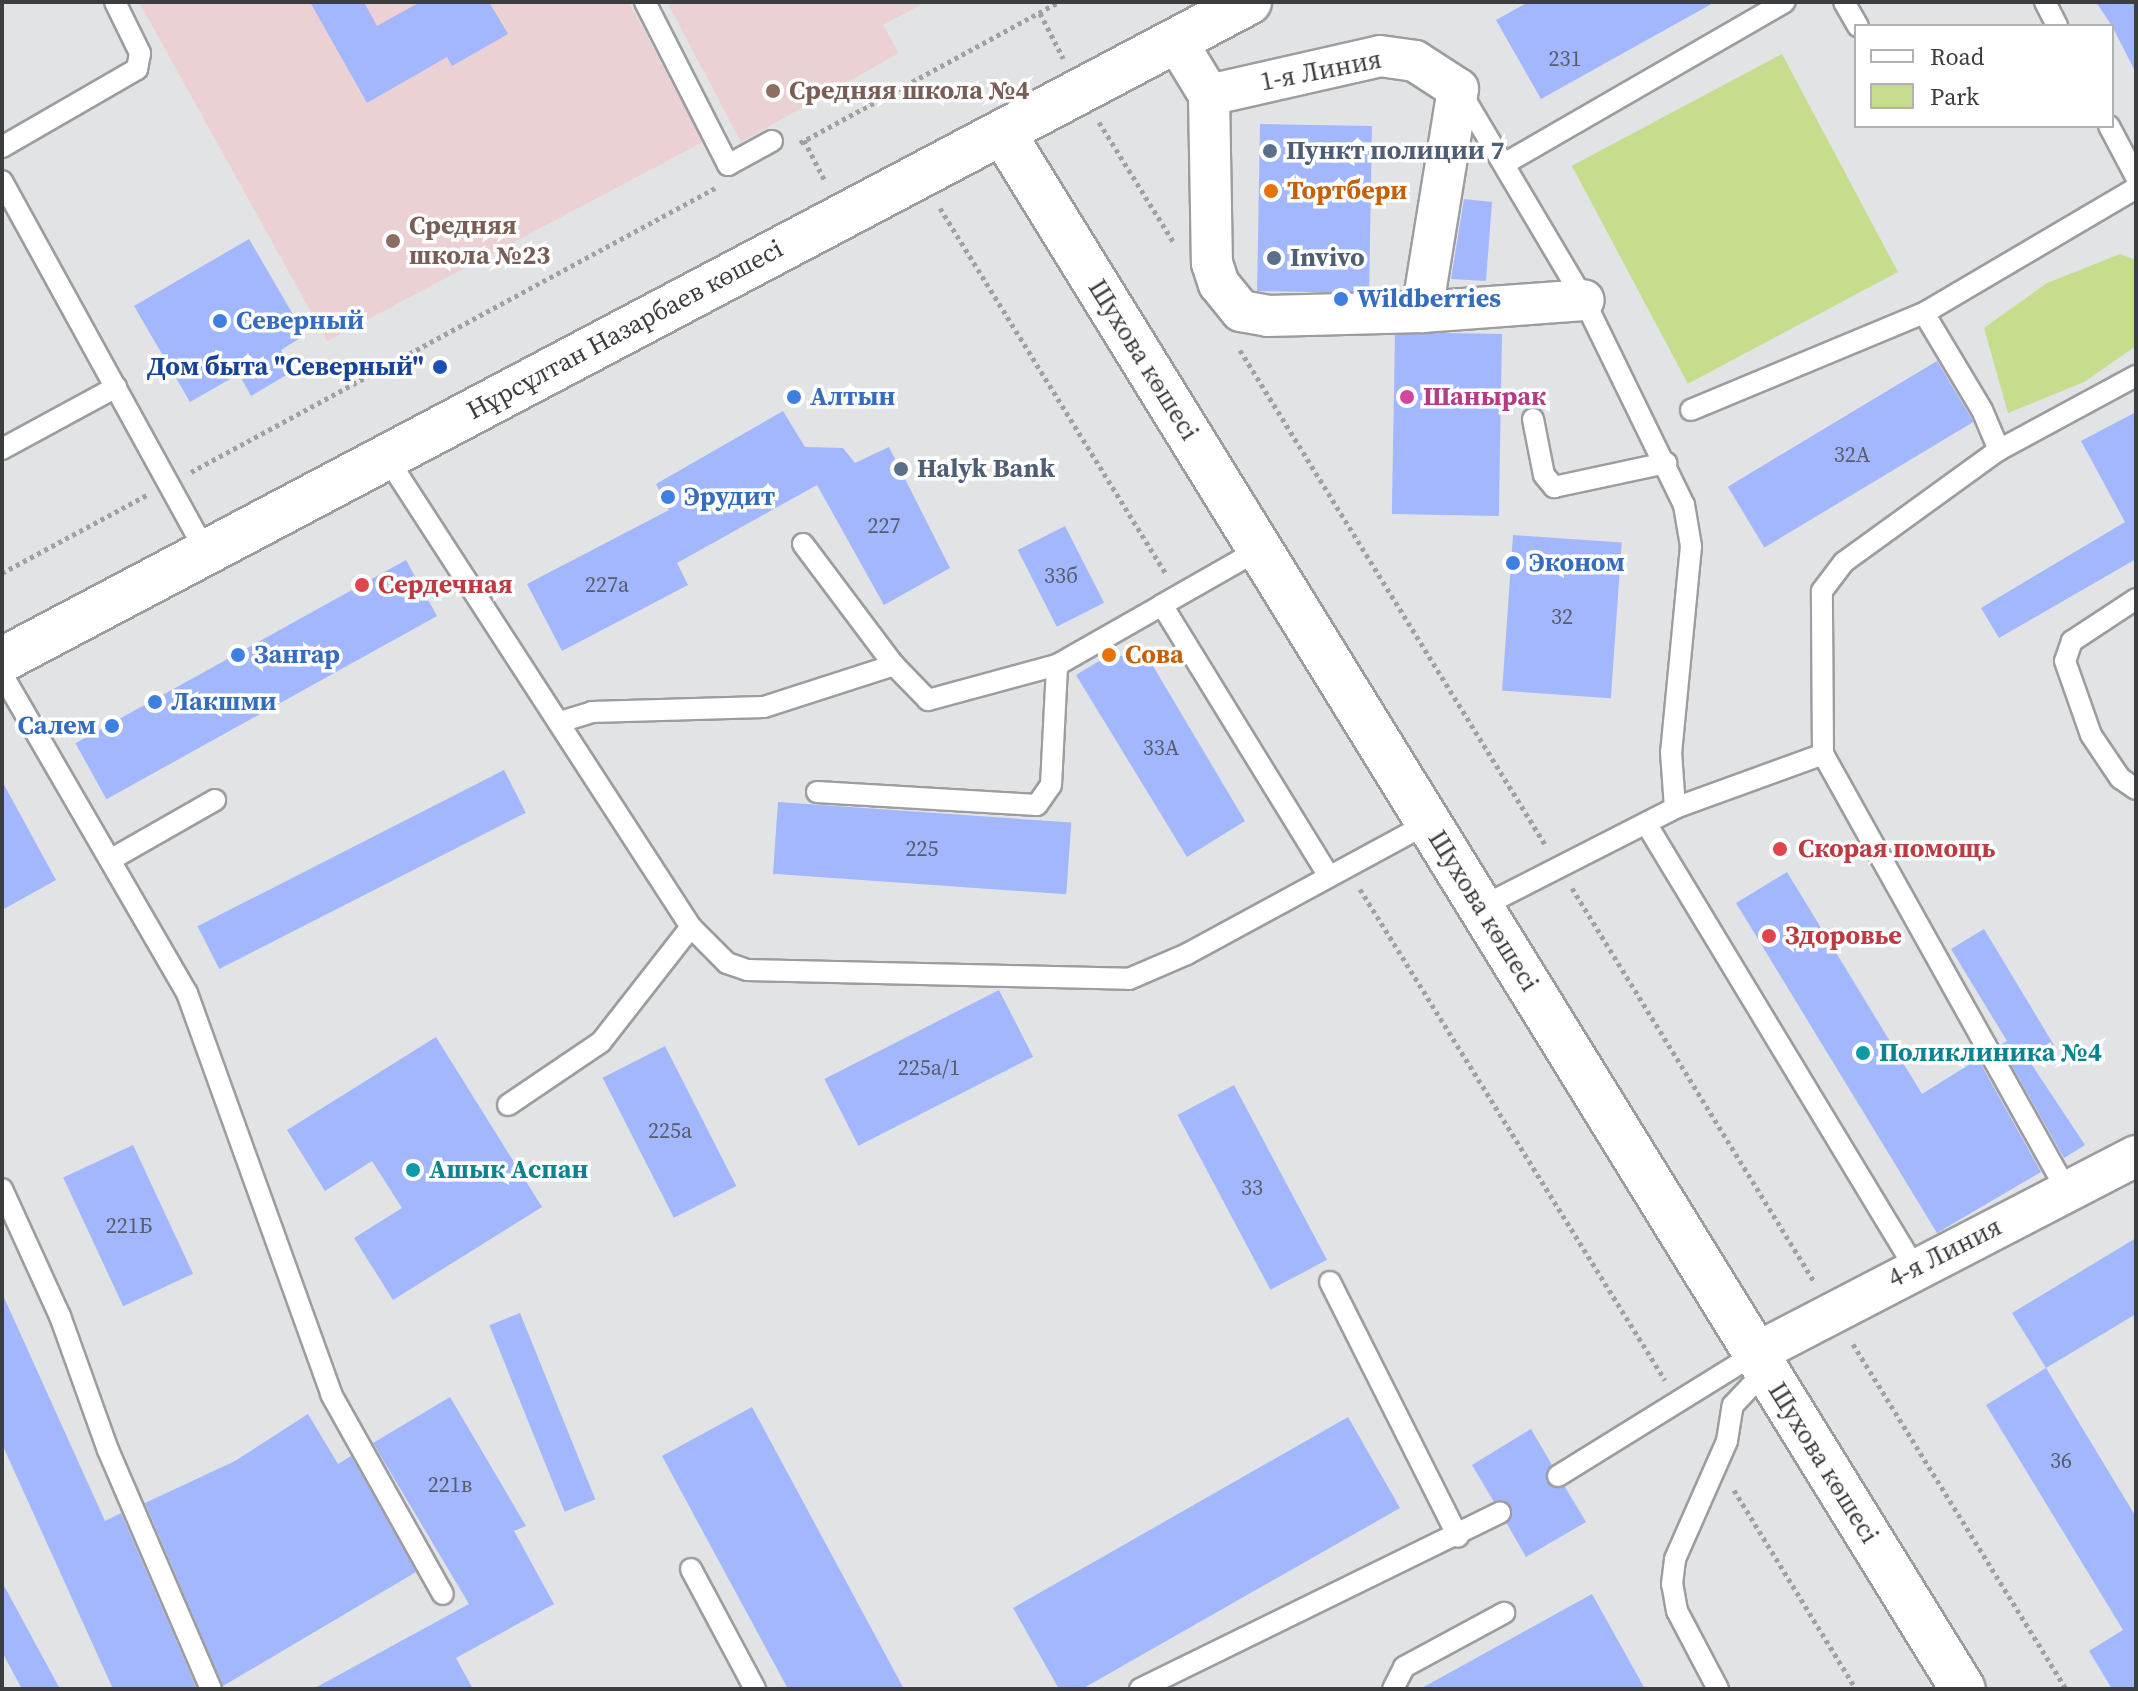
<!DOCTYPE html>
<meta charset="utf-8">
<style>
body{margin:0}
#map{position:relative;width:2138px;height:1691px;overflow:hidden;background:#e2e3e5;font-family:"Source Serif 4",serif}
div>[style]{position:absolute}
[style*='--x']{left:calc(var(--x)*1px);top:calc(var(--y)*1px);width:calc(var(--w)*1px);rotate:calc(var(--a)*1deg)}
.education>*{inset:0;background:#ecd1d4}
.green>*{inset:0;background:#c7dd8e;transform-origin:0 0}
.building>*{inset:0;background:#a2b7fd;transform-origin:0 0}
.path>*{height:5px;margin-top:-2.5px;transform-origin:0;background:repeating-linear-gradient(90deg,#a0a1a3 0 4px,transparent 0 8px)}
.roads{filter:drop-shadow(2px 0 #9c9da0) drop-shadow(-2px 0 #9c9da0) drop-shadow(0 2px #9c9da0) drop-shadow(0 -2px #9c9da0)}
.service>*{height:20px;margin:-10px;padding:0 10px;transform-origin:10px;border-radius:10px;background:#fff}
.minor>*{height:40px;margin:-20px;padding:0 20px;transform-origin:20px;border-radius:20px;background:#fff}
.tertiary>*{height:44px;margin:-22px;padding:0 22px;transform-origin:22px;border-radius:22px;background:#fff}
.secondary>*{height:44px;margin:-22px;padding:0 22px;transform-origin:22px;border-radius:22px;background:#fff}
.dots>*{width:22px;height:22px;translate:-50% -50%;box-sizing:border-box;border:4px solid #fff;border-radius:50%}
span{translate:-50% -50%;white-space:nowrap;text-align:center;line-height:1.15;-webkit-text-stroke:7px #fff;paint-order:stroke}
.number-label{font-size:22px;color:#565c6e}
.number-label span{-webkit-text-stroke-width:0}
.street-label{font-size:26px;color:#3c3d3e}
.education-label{font-size:26px;color:#785e54;font-weight:700}
.left{translate:0 -50%;text-align:left}
.service-label{font-size:26px;color:#4e5e75;font-weight:700}
.food-label{font-size:26px;color:#c56008;font-weight:700}
.shop-label{font-size:26px;color:#366cbe;font-weight:700}
.right{translate:-100% -50%;text-align:right}
.transit-label{font-size:26px;color:#164399;font-weight:700}
.hotel-label{font-size:26px;color:#b23c85;font-weight:700}
.health-label{font-size:26px;color:#be3a42;font-weight:700}
.culture-label{font-size:26px;color:#0d838f;font-weight:700}
.frame{position:absolute;inset:0;border:4px solid #3c3d3e;pointer-events:none}
.legend{position:absolute;left:1854px;top:24px;width:260px;height:104px;box-sizing:border-box;background:#fff;border:2px solid #b1b1b2;margin:0;padding:10px 14px;list-style:none;font-size:24px;color:#3c3d3e}
.legend li{display:flex;align-items:center;gap:16px;height:40px}
.legend b{width:40px;border:2px solid #b1b1b2}
</style>
<div id="map">
<div class="education">
<i style="clip-path:polygon(139px 2px,629px 2px,703px 142px,327px 341px)"></i>
<i style="clip-path:polygon(667px 2px,926px 2px,883px 25px,899px 53px,741px 142px)"></i>
</div>
<div class="green">
<i style="left:1782px;top:54px;width:247px;height:238px;rotate:62deg"></i>
<i style="clip-path:polygon(2120px 254px,2136px 260px,2136px 346px,2084px 382px,2008px 413px,1984px 328px,2047px 283px)"></i>
</div>
<div class="building">
<i style="clip-path:polygon(310px 2px,364px 2px,377px 26px,420px 2px,489px 2px,508px 34px,452px 66px,447px 57px,367px 103px)"></i>
<i style="clip-path:polygon(1528px 2px,1715px 2px,1541px 99px,1496px 20px)"></i>
<i style="clip-path:polygon(2096px 2px,2136px 2px,2136px 73px,2112px 26px)"></i>
<i style="left:1260px;top:124px;width:112px;height:167px;rotate:1deg"></i>
<i style="clip-path:polygon(1464px 199px,1492px 202px,1486px 281px,1451px 279px)"></i>
<i style="clip-path:polygon(249px 239px,305px 335px,281px 350px,293px 371px,251px 396px,239px 374px,190px 402px,134px 306px)"></i>
<i style="left:1502px;top:334px;width:182px;height:107px;rotate:91deg"></i>
<i style="left:1937px;top:361px;width:71px;height:244px;rotate:59deg"></i>
<i style="clip-path:polygon(783px 411px,805px 447px,843px 448px,855px 463px,889px 447px,950px 568px,884px 605px,817px 485px,677px 563px,688px 585px,562px 651px,527px 584px,669px 510px,656px 484px)"></i>
<i style="clip-path:polygon(2136px 412px,2136px 559px,1999px 638px,1981px 608px,2125px 522px,2081px 441px)"></i>
<i style="left:1065px;top:526px;width:86px;height:53px;rotate:63deg"></i>
<i style="left:1513px;top:535px;width:109px;height:156px;rotate:4deg"></i>
<i style="left:406px;top:560px;width:64px;height:378px;rotate:61deg"></i>
<i style="clip-path:polygon(1109px 655px,1135px 657px,1153px 666px,1245px 821px,1187px 857px,1076px 675px)"></i>
<i style="left:504px;top:770px;width:48px;height:344px;rotate:63deg"></i>
<i style="clip-path:polygon(2px 781px,56px 880px,2px 910px)"></i>
<i style="left:778px;top:802px;width:294px;height:72px;rotate:4deg"></i>
<i style="clip-path:polygon(1787px 872px,1922px 1094px,1978px 1059px,2041px 1172px,1937px 1233px,1736px 903px)"></i>
<i style="clip-path:polygon(1984px 929px,2055px 1047px,2030px 1062px,2085px 1145px,2064px 1158px,2000px 1045px,2007px 1041px,1951px 949px)"></i>
<i style="left:999px;top:990px;width:75px;height:196px;rotate:63deg"></i>
<i style="clip-path:polygon(436px 1037px,542px 1207px,393px 1300px,354px 1238px,402px 1208px,372px 1161px,325px 1191px,287px 1130px)"></i>
<i style="left:665px;top:1046px;width:157px;height:70px;rotate:63deg"></i>
<i style="left:1234px;top:1085px;width:198px;height:64px;rotate:62deg"></i>
<i style="left:133px;top:1145px;width:142px;height:77px;rotate:65deg"></i>
<i style="clip-path:polygon(2136px 1238px,2136px 1314px,2046px 1368px,2012px 1313px)"></i>
<i style="clip-path:polygon(2px 1293px,105px 1521px,121px 1513px,197px 1689px,113px 1689px,2px 1444px)"></i>
<i style="left:520px;top:1313px;width:201px;height:33px;rotate:68deg"></i>
<i style="clip-path:polygon(2046px 1368px,2136px 1517px,2136px 1689px,2112px 1689px,2089px 1651px,2123px 1630px,1986px 1405px)"></i>
<i style="clip-path:polygon(450px 1397px,526px 1526px,514px 1531px,554px 1604px,456px 1658px,473px 1689px,313px 1689px,469px 1604px,373px 1443px)"></i>
<i style="clip-path:polygon(752px 1407px,904px 1689px,788px 1689px,662px 1456px)"></i>
<i style="clip-path:polygon(308px 1414px,338px 1464px,351px 1456px,416px 1572px,223px 1686px,145px 1503px,235px 1461px)"></i>
<i style="clip-path:polygon(1348px 1417px,1400px 1508px,1082px 1689px,1059px 1689px,1013px 1608px)"></i>
<i style="clip-path:polygon(1531px 1429px,1552px 1465px,1547px 1482px,1565px 1487px,1586px 1522px,1526px 1557px,1507px 1524px,1511px 1507px,1494px 1502px,1472px 1465px)"></i>
<i style="clip-path:polygon(2px 1582px,60px 1689px,22px 1689px,2px 1652px)"></i>
<i style="clip-path:polygon(1592px 1594px,1645px 1689px,1420px 1689px)"></i>
</div>
<div class="path">
<i style="--x:1040;--y:13;--w:51;--a:62.9"></i>
<i style="--x:1099;--y:122;--w:142;--a:58.2"></i>
<i style="--x:804;--y:140;--w:46;--a:62.9"></i>
<i style="--x:800;--y:143;--w:295;--a:-28.6"></i>
<i style="--x:940;--y:208;--w:430;--a:58.3"></i>
<i style="--x:1240;--y:350;--w:583;--a:58.33"></i>
<i style="--x:191;--y:472;--w:598;--a:-28.45"></i>
<i style="--x:2;--y:573;--w:165;--a:-28.3"></i>
<i style="--x:1572;--y:888;--w:462;--a:58.4"></i>
<i style="--x:1360;--y:889;--w:578;--a:58.15"></i>
<i style="--x:1853;--y:1344;--w:405;--a:58.3"></i>
<i style="--x:1734;--y:1490;--w:233;--a:58.5"></i>
</div>
<div class="roads">
<div class="service">
<i style="--x:645;--y:2;--w:183;--a:63"></i>
<i style="--x:728;--y:165;--w:50;--a:-28.6"></i>
<i style="--x:1844;--y:2;--w:28;--a:60"></i>
<i style="--x:2045;--y:2;--w:27;--a:63"></i>
<i style="--x:1460;--y:91;--w:243;--a:59.3"></i>
<i style="--x:1584;--y:300;--w:228;--a:64"></i>
<i style="--x:1684;--y:505;--w:42;--a:80.3"></i>
<i style="--x:1691;--y:546;--w:207;--a:95.5"></i>
<i style="--x:1671;--y:752;--w:56;--a:85.9"></i>
<i style="--x:2109;--y:126;--w:58;--a:62.1"></i>
<i style="--x:2;--y:147;--w:156;--a:-30"></i>
<i style="--x:137;--y:69;--w:16;--a:-79"></i>
<i style="--x:140;--y:53;--w:57;--a:-116.1"></i>
<i style="--x:1504;--y:164;--w:324;--a:-30"></i>
<i style="--x:2;--y:181;--w:426;--a:61.2"></i>
<i style="--x:1691;--y:410;--w:252;--a:-22.6"></i>
<i style="--x:1924;--y:313;--w:246;--a:-30.5"></i>
<i style="--x:1533;--y:419;--w:57;--a:78.9"></i>
<i style="--x:1544;--y:475;--w:16;--a:50"></i>
<i style="--x:1554;--y:487;--w:115;--a:-12.1"></i>
<i style="--x:2;--y:449;--w:130;--a:-28.5"></i>
<i style="--x:1999;--y:450;--w:156;--a:-28.4"></i>
<i style="--x:387;--y:458;--w:559;--a:57.05"></i>
<i style="--x:691;--y:927;--w:51;--a:45"></i>
<i style="--x:727;--y:963;--w:21;--a:19"></i>
<i style="--x:747;--y:970;--w:382;--a:1.3"></i>
<i style="--x:1129;--y:979;--w:63;--a:-23.3"></i>
<i style="--x:1187;--y:954;--w:274;--a:-28.5"></i>
<i style="--x:803;--y:544;--w:151;--a:53.1"></i>
<i style="--x:894;--y:665;--w:49;--a:45.8"></i>
<i style="--x:928;--y:700;--w:134;--a:-15.2"></i>
<i style="--x:1057;--y:665;--w:121;--a:-29.7"></i>
<i style="--x:1260;--y:549;--w:113;--a:150.3"></i>
<i style="--x:1162;--y:605;--w:318;--a:58.4"></i>
<i style="--x:2136;--y:599;--w:77;--a:146.7"></i>
<i style="--x:2072;--y:641;--w:21;--a:109"></i>
<i style="--x:2065;--y:661;--w:78;--a:70.6"></i>
<i style="--x:2091;--y:735;--w:52;--a:56"></i>
<i style="--x:2120;--y:778;--w:19;--a:35"></i>
<i style="--x:2;--y:674;--w:369;--a:59.9"></i>
<i style="--x:187;--y:993;--w:426;--a:70.2"></i>
<i style="--x:331;--y:1394;--w:229;--a:60.8"></i>
<i style="--x:560;--y:722;--w:34;--a:-17"></i>
<i style="--x:592;--y:712;--w:172;--a:-1.7"></i>
<i style="--x:764;--y:707;--w:137;--a:-17.9"></i>
<i style="--x:1823;--y:754;--w:501;--a:60.82"></i>
<i style="--x:817;--y:792;--w:220;--a:3.4"></i>
<i style="--x:1037;--y:805;--w:24;--a:-55"></i>
<i style="--x:1051;--y:785;--w:120;--a:-87.1"></i>
<i style="--x:1647;--y:825;--w:518;--a:58.83"></i>
<i style="--x:110;--y:860;--w:121;--a:-29.7"></i>
<i style="--x:1481;--y:907;--w:218;--a:-27"></i>
<i style="--x:1675;--y:808;--w:158;--a:-20"></i>
<i style="--x:1823;--y:754;--w:163;--a:-90.4"></i>
<i style="--x:1822;--y:591;--w:36;--a:-53"></i>
<i style="--x:1844;--y:562;--w:191;--a:-35.9"></i>
<i style="--x:1999;--y:450;--w:43;--a:-113"></i>
<i style="--x:1982;--y:410;--w:113;--a:-120.9"></i>
<i style="--x:508;--y:1105;--w:112;--a:-34.1"></i>
<i style="--x:601;--y:1042;--w:146;--a:-52"></i>
<i style="--x:2;--y:1189;--w:140;--a:65.5"></i>
<i style="--x:60;--y:1316;--w:142;--a:70.3"></i>
<i style="--x:108;--y:1450;--w:260;--a:66.7"></i>
<i style="--x:1330;--y:1282;--w:285;--a:63.3"></i>
<i style="--x:1558;--y:1476;--w:233;--a:-31.8"></i>
<i style="--x:691;--y:1569;--w:136;--a:61.9"></i>
<i style="--x:1140;--y:1689;--w:401;--a:-26.1"></i>
<i style="--x:1393;--y:1689;--w:25;--a:-63"></i>
<i style="--x:1404;--y:1667;--w:114;--a:-28.4"></i>
<i style="--x:1718;--y:1689;--w:88;--a:-117.7"></i>
<i style="--x:1677;--y:1611;--w:27;--a:-100"></i>
<i style="--x:1672;--y:1584;--w:25;--a:-83"></i>
<i style="--x:1675;--y:1559;--w:129;--a:-66.2"></i>
<i style="--x:1727;--y:1441;--w:36;--a:-81"></i>
<i style="--x:1733;--y:1405;--w:48;--a:-46.7"></i>
</div>
<div class="minor">
<i style="--x:1175;--y:39;--w:66;--a:58.7"></i>
<i style="--x:1209;--y:95;--w:175;--a:-12.8"></i>
<i style="--x:1380;--y:56;--w:35;--a:8"></i>
<i style="--x:1415;--y:61;--w:51;--a:33.1"></i>
<i style="--x:1458;--y:89;--w:226;--a:99.2"></i>
<i style="--x:1209;--y:95;--w:168;--a:89"></i>
<i style="--x:1212;--y:263;--w:22;--a:72"></i>
<i style="--x:1219;--y:284;--w:35;--a:51"></i>
<i style="--x:1241;--y:311;--w:27;--a:10"></i>
<i style="--x:1268;--y:316;--w:154;--a:-1.5"></i>
<i style="--x:1422;--y:312;--w:162;--a:-4.2"></i>
<i style="--x:1756;--y:1353;--w:428;--a:-27.4"></i>
</div>
<div class="tertiary">
<i style="--x:1003;--y:133;--w:1828;--a:58.33"></i>
</div>
<div class="secondary">
<i style="--x:2;--y:660;--w:1410;--a:-27.82"></i>
</div>
</div>
<div class="dots">
<i style="left:773px;top:91px;background:#8d6e63"></i>
<i style="left:1270px;top:151px;background:#5c6f8a"></i>
<i style="left:1271px;top:191px;background:#e8710a"></i>
<i style="left:393px;top:241px;background:#8d6e63"></i>
<i style="left:1274px;top:258px;background:#5c6f8a"></i>
<i style="left:1341px;top:299px;background:#3f7fe0"></i>
<i style="left:220px;top:321px;background:#3f7fe0"></i>
<i style="left:440px;top:367px;background:#1a4fb4"></i>
<i style="left:794px;top:397px;background:#3f7fe0"></i>
<i style="left:1407px;top:397px;background:#d1479c"></i>
<i style="left:901px;top:469px;background:#5c6f8a"></i>
<i style="left:668px;top:497px;background:#3f7fe0"></i>
<i style="left:1513px;top:563px;background:#3f7fe0"></i>
<i style="left:362px;top:585px;background:#e0444e"></i>
<i style="left:238px;top:655px;background:#3f7fe0"></i>
<i style="left:1109px;top:655px;background:#e8710a"></i>
<i style="left:155px;top:702px;background:#3f7fe0"></i>
<i style="left:112px;top:726px;background:#3f7fe0"></i>
<i style="left:1780px;top:849px;background:#e0444e"></i>
<i style="left:1769px;top:936px;background:#e0444e"></i>
<i style="left:1863px;top:1053px;background:#0f9aa8"></i>
<i style="left:413px;top:1170px;background:#0f9aa8"></i>
</div>
<div class="number-label">
<span style="left:1565px;top:59px">231</span>
<span style="left:1852px;top:455px">32А</span>
<span style="left:884px;top:526px">227</span>
<span style="left:1061px;top:576px">33б</span>
<span style="left:607px;top:585px">227а</span>
<span style="left:1562px;top:617px">32</span>
<span style="left:1161px;top:748px">33А</span>
<span style="left:922px;top:849px">225</span>
<span style="left:929px;top:1068px">225а/1</span>
<span style="left:670px;top:1131px">225а</span>
<span style="left:1252px;top:1188px">33</span>
<span style="left:129px;top:1226px">221Б</span>
<span style="left:2061px;top:1461px">36</span>
<span style="left:450px;top:1485px">221в</span>
</div>
<div class="street-label">
<span style="left:1321px;top:71px;rotate:-11deg">1-я Линия</span>
<span style="left:625px;top:330px;rotate:-28deg">Нұрсұлтан Назарбаев көшесі</span>
<span style="left:1143px;top:360px;rotate:58deg">Шухова көшесі</span>
<span style="left:1483px;top:911px;rotate:58deg">Шухова көшесі</span>
<span style="left:1945px;top:1253px;rotate:-27deg">4-я Линия</span>
<span style="left:1823px;top:1463px;rotate:58deg">Шухова көшесі</span>
</div>
<div class="education-label">
<span class="left" style="left:789px;top:91px">Средняя школа №4</span>
<span class="left" style="left:409px;top:241px">Средняя<br>школа №23</span>
</div>
<div class="service-label">
<span class="left" style="left:1286px;top:151px">Пункт полиции 7</span>
<span class="left" style="left:1290px;top:258px">Invivo</span>
<span class="left" style="left:917px;top:469px">Halyk Bank</span>
</div>
<div class="food-label">
<span class="left" style="left:1287px;top:191px">Тортбери</span>
<span class="left" style="left:1125px;top:655px">Сова</span>
</div>
<div class="shop-label">
<span class="left" style="left:1357px;top:299px">Wildberries</span>
<span class="left" style="left:236px;top:321px">Северный</span>
<span class="left" style="left:810px;top:397px">Алтын</span>
<span class="left" style="left:684px;top:497px">Эрудит</span>
<span class="left" style="left:1529px;top:563px">Эконом</span>
<span class="left" style="left:254px;top:655px">Зангар</span>
<span class="left" style="left:171px;top:702px">Лакшми</span>
<span class="right" style="left:96px;top:726px">Салем</span>
</div>
<div class="transit-label">
<span class="right" style="left:424px;top:367px">Дом быта "Северный"</span>
</div>
<div class="hotel-label">
<span class="left" style="left:1423px;top:397px">Шанырак</span>
</div>
<div class="health-label">
<span class="left" style="left:378px;top:585px">Сердечная</span>
<span class="left" style="left:1798px;top:849px">Скорая помощь</span>
<span class="left" style="left:1785px;top:936px">Здоровье</span>
</div>
<div class="culture-label">
<span class="left" style="left:1879px;top:1053px">Поликлиника №4</span>
<span class="left" style="left:429px;top:1170px">Ашык Аспан</span>
</div>
<div class="frame"></div>
<ul class="legend">
<li><b style="height:10px;background:#fff"></b>Road</li>
<li><b style="height:22px;background:#c7dd8e"></b>Park</li>
</ul>
</div>
